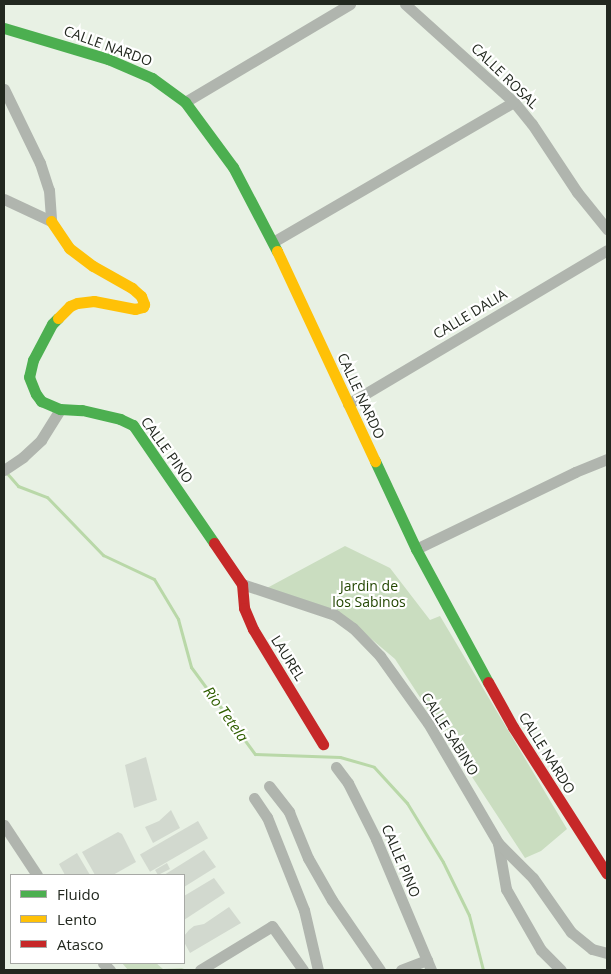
<!DOCTYPE html>
<style>
body{margin:0}
#map{position:relative;width:611px;height:974px;overflow:hidden;background:#e8f1e4;font-family:"Open Sans",sans-serif}
div>[style]{position:absolute}
[style*='--x']{left:calc(var(--x)*1px);top:calc(var(--y)*1px);width:calc(var(--w)*1px);rotate:calc(var(--a)*1deg)}
.green>*{inset:0;background:#caddc0}
.stream>*{height:3px;margin:-1.5px;padding:0 1.5px;transform-origin:1.5px;border-radius:1.5px;background:#b9d8a8}
.building>*{inset:0;background:#d2d9cf;transform-origin:0 0}
.street>*{height:11px;margin:-5.5px;padding:0 5.5px;transform-origin:5.5px;border-radius:5.5px;background:#b0b5ae}
.fast>*{height:11px;margin:-5.5px;padding:0 5.5px;transform-origin:5.5px;border-radius:5.5px;background:#4caf50}
.slow>*{height:11px;margin:-5.5px;padding:0 5.5px;transform-origin:5.5px;border-radius:5.5px;background:#ffc107}
.jam>*{height:11px;margin:-5.5px;padding:0 5.5px;transform-origin:5.5px;border-radius:5.5px;background:#c62828}
span{translate:-50% -50%;white-space:nowrap;text-align:center;line-height:1.15;-webkit-text-stroke:4.5px #fff;paint-order:stroke}
.street-label{font-size:14px;color:#22281f}
.park-label{font-size:14px;color:#234602}
.water-label{font-size:15px;color:#305f00;font-style:italic}
.frame{position:absolute;inset:0;border:5px solid #22281f;pointer-events:none}
.legend{position:absolute;left:10px;top:874px;width:175px;height:90px;box-sizing:border-box;background:#fff;border:1px solid #a7a9a5;margin:0;padding:6px 9px;list-style:none;font-size:15px;color:#22281f}
.legend li{display:flex;align-items:center;gap:10px;height:25px}
.legend b{width:25px;border:1px solid #a7a9a5}
</style>
<div id="map">
<div class="green">
<i style="clip-path:polygon(345px 546px,390px 568px,430px 620px,440px 616px,567px 829px,541px 851px,525px 858px,395px 659px,343px 615px,267px 588px)"></i>
<i style="clip-path:polygon(122px 963px,156px 963px,163px 969px,184px 968px,180px 970px,128px 970px)"></i>
</div>
<div class="stream">
<i style="--x:5;--y:471;--w:20;--a:49"></i>
<i style="--x:18;--y:486;--w:31;--a:21"></i>
<i style="--x:47;--y:497;--w:81;--a:46"></i>
<i style="--x:103;--y:555;--w:56;--a:25.2"></i>
<i style="--x:154;--y:579;--w:47;--a:59"></i>
<i style="--x:178;--y:619;--w:50;--a:74.8"></i>
<i style="--x:191;--y:667;--w:108;--a:53.7"></i>
<i style="--x:255;--y:754;--w:85;--a:2"></i>
<i style="--x:340;--y:757;--w:35;--a:16"></i>
<i style="--x:374;--y:767;--w:49;--a:47.5"></i>
<i style="--x:407;--y:803;--w:69;--a:58.6"></i>
<i style="--x:443;--y:862;--w:59;--a:63.9"></i>
<i style="--x:469;--y:915;--w:57;--a:75.7"></i>
</div>
<div class="building">
<i style="clip-path:polygon(146px 757px,157px 800px,134px 808px,125px 765px)"></i>
<i style="clip-path:polygon(171px 810px,180px 828px,153px 843px,145px 827px,159px 821px)"></i>
<i style="left:198px;top:821px;width:20px;height:67px;rotate:60deg"></i>
<i style="clip-path:polygon(118px 832px,122px 834px,136px 862px,113px 875px,95px 875px,82px 852px)"></i>
<i style="clip-path:polygon(204px 850px,216px 867px,184px 887px,184px 875px,164px 875px)"></i>
<i style="clip-path:polygon(77px 853px,90px 875px,65px 875px,59px 864px)"></i>
<i style="clip-path:polygon(167px 863px,170px 869px,158px 875px,155px 870px)"></i>
<i style="clip-path:polygon(214px 878px,225px 893px,184px 920px,184px 896px)"></i>
<i style="clip-path:polygon(229px 907px,241px 923px,190px 953px,184px 942px,184px 936px,189px 930px,194px 926px,204px 924px)"></i>
</div>
<div class="street">
<i style="--x:405;--y:4;--w:147;--a:42"></i>
<i style="--x:514;--y:102;--w:28;--a:51"></i>
<i style="--x:532;--y:124;--w:82;--a:56.5"></i>
<i style="--x:577;--y:192;--w:48;--a:51"></i>
<i style="--x:4;--y:89;--w:82;--a:64.1"></i>
<i style="--x:40;--y:163;--w:28;--a:72"></i>
<i style="--x:49;--y:190;--w:31;--a:86"></i>
<i style="--x:51;--y:221;--w:52;--a:-154.9"></i>
<i style="--x:185;--y:102;--w:192;--a:-30.7"></i>
<i style="--x:273;--y:242;--w:279;--a:-30.2"></i>
<i style="--x:348;--y:404;--w:301;--a:-30.7"></i>
<i style="--x:4;--y:470;--w:23;--a:-34"></i>
<i style="--x:23;--y:457;--w:25;--a:-43"></i>
<i style="--x:41;--y:440;--w:36;--a:-58"></i>
<i style="--x:416;--y:549;--w:177;--a:-25.8"></i>
<i style="--x:575;--y:472;--w:35;--a:-22"></i>
<i style="--x:242;--y:584;--w:98;--a:18.4"></i>
<i style="--x:335;--y:615;--w:22;--a:36"></i>
<i style="--x:353;--y:628;--w:39;--a:46"></i>
<i style="--x:380;--y:656;--w:82;--a:54.4"></i>
<i style="--x:428;--y:723;--w:139;--a:59.7"></i>
<i style="--x:498;--y:843;--w:47;--a:80.1"></i>
<i style="--x:506;--y:889;--w:70;--a:60.2"></i>
<i style="--x:541;--y:950;--w:28;--a:45"></i>
<i style="--x:336;--y:767;--w:20;--a:53"></i>
<i style="--x:348;--y:783;--w:63;--a:63.4"></i>
<i style="--x:376;--y:839;--w:142;--a:67.2"></i>
<i style="--x:269;--y:786;--w:33;--a:52"></i>
<i style="--x:289;--y:812;--w:50;--a:67.6"></i>
<i style="--x:308;--y:858;--w:48;--a:60.3"></i>
<i style="--x:332;--y:900;--w:85;--a:55.6"></i>
<i style="--x:254;--y:798;--w:23;--a:56"></i>
<i style="--x:267;--y:817;--w:100;--a:68.3"></i>
<i style="--x:304;--y:910;--w:62;--a:76.9"></i>
<i style="--x:4;--y:825;--w:60;--a:56.6"></i>
<i style="--x:498;--y:843;--w:49;--a:45"></i>
<i style="--x:533;--y:878;--w:66;--a:54.9"></i>
<i style="--x:571;--y:932;--w:27;--a:39"></i>
<i style="--x:592;--y:949;--w:16;--a:15"></i>
<i style="--x:103;--y:963;--w:10;--a:45"></i>
<i style="--x:200;--y:970;--w:84;--a:-31.4"></i>
<i style="--x:272;--y:926;--w:54;--a:54.8"></i>
<i style="--x:401;--y:970;--w:28;--a:-21"></i>
</div>
<div class="fast">
<i style="--x:4;--y:28;--w:109;--a:16.6"></i>
<i style="--x:108;--y:59;--w:48;--a:23.4"></i>
<i style="--x:152;--y:78;--w:41;--a:36"></i>
<i style="--x:185;--y:102;--w:81;--a:53.6"></i>
<i style="--x:233;--y:167;--w:95;--a:62.4"></i>
<i style="--x:58;--y:318;--w:8;--a:135"></i>
<i style="--x:52;--y:324;--w:41;--a:117.8"></i>
<i style="--x:33;--y:360;--w:17;--a:103"></i>
<i style="--x:29;--y:377;--w:18;--a:68"></i>
<i style="--x:36;--y:394;--w:9;--a:54"></i>
<i style="--x:41;--y:401;--w:21;--a:23"></i>
<i style="--x:60;--y:409;--w:22;--a:3"></i>
<i style="--x:82;--y:410;--w:39;--a:13"></i>
<i style="--x:120;--y:419;--w:14;--a:25"></i>
<i style="--x:133;--y:425;--w:143;--a:55.5"></i>
<i style="--x:375;--y:461;--w:97;--a:65"></i>
<i style="--x:416;--y:549;--w:151;--a:61.6"></i>
</div>
<div class="slow">
<i style="--x:51;--y:221;--w:32;--a:56"></i>
<i style="--x:69;--y:248;--w:30;--a:37"></i>
<i style="--x:93;--y:266;--w:45;--a:29.4"></i>
<i style="--x:132;--y:288;--w:12;--a:42"></i>
<i style="--x:141;--y:296;--w:9;--a:69"></i>
<i style="--x:144;--y:304;--w:3;--a:108"></i>
<i style="--x:143;--y:307;--w:8;--a:166"></i>
<i style="--x:135;--y:309;--w:42;--a:-169"></i>
<i style="--x:94;--y:301;--w:17;--a:173"></i>
<i style="--x:77;--y:303;--w:8;--a:157"></i>
<i style="--x:70;--y:306;--w:17;--a:135"></i>
<i style="--x:277;--y:251;--w:232;--a:65"></i>
</div>
<div class="jam">
<i style="--x:214;--y:543;--w:50;--a:55.7"></i>
<i style="--x:242;--y:584;--w:24;--a:85"></i>
<i style="--x:244;--y:608;--w:23;--a:67"></i>
<i style="--x:253;--y:629;--w:135;--a:58.7"></i>
<i style="--x:488;--y:682;--w:51;--a:60.9"></i>
<i style="--x:513;--y:727;--w:174;--a:57.4"></i>
</div>
<div class="street-label">
<span style="left:108px;top:46px;rotate:20deg">CALLE NARDO</span>
<span style="left:505px;top:76px;rotate:44deg">CALLE ROSAL</span>
<span style="left:470px;top:314px;rotate:-31deg">CALLE DALIA</span>
<span style="left:361px;top:396px;rotate:65deg">CALLE NARDO</span>
<span style="left:167px;top:450px;rotate:54deg">CALLE PINO</span>
<span style="left:288px;top:658px;rotate:58deg">LAUREL</span>
<span style="left:450px;top:734px;rotate:58deg">CALLE SABINO</span>
<span style="left:547px;top:753px;rotate:58deg">CALLE NARDO</span>
<span style="left:401px;top:861px;rotate:67deg">CALLE PINO</span>
</div>
<div class="park-label">
<span style="left:369px;top:594px">Jardin de<br>los Sabinos</span>
</div>
<div class="water-label">
<span style="left:226px;top:714px;rotate:54deg">Rio Tetela</span>
</div>
<div class="frame"></div>
<ul class="legend">
<li><b style="height:6px;background:#4caf50"></b>Fluido</li>
<li><b style="height:6px;background:#ffc107"></b>Lento</li>
<li><b style="height:6px;background:#c62828"></b>Atasco</li>
</ul>
</div>
